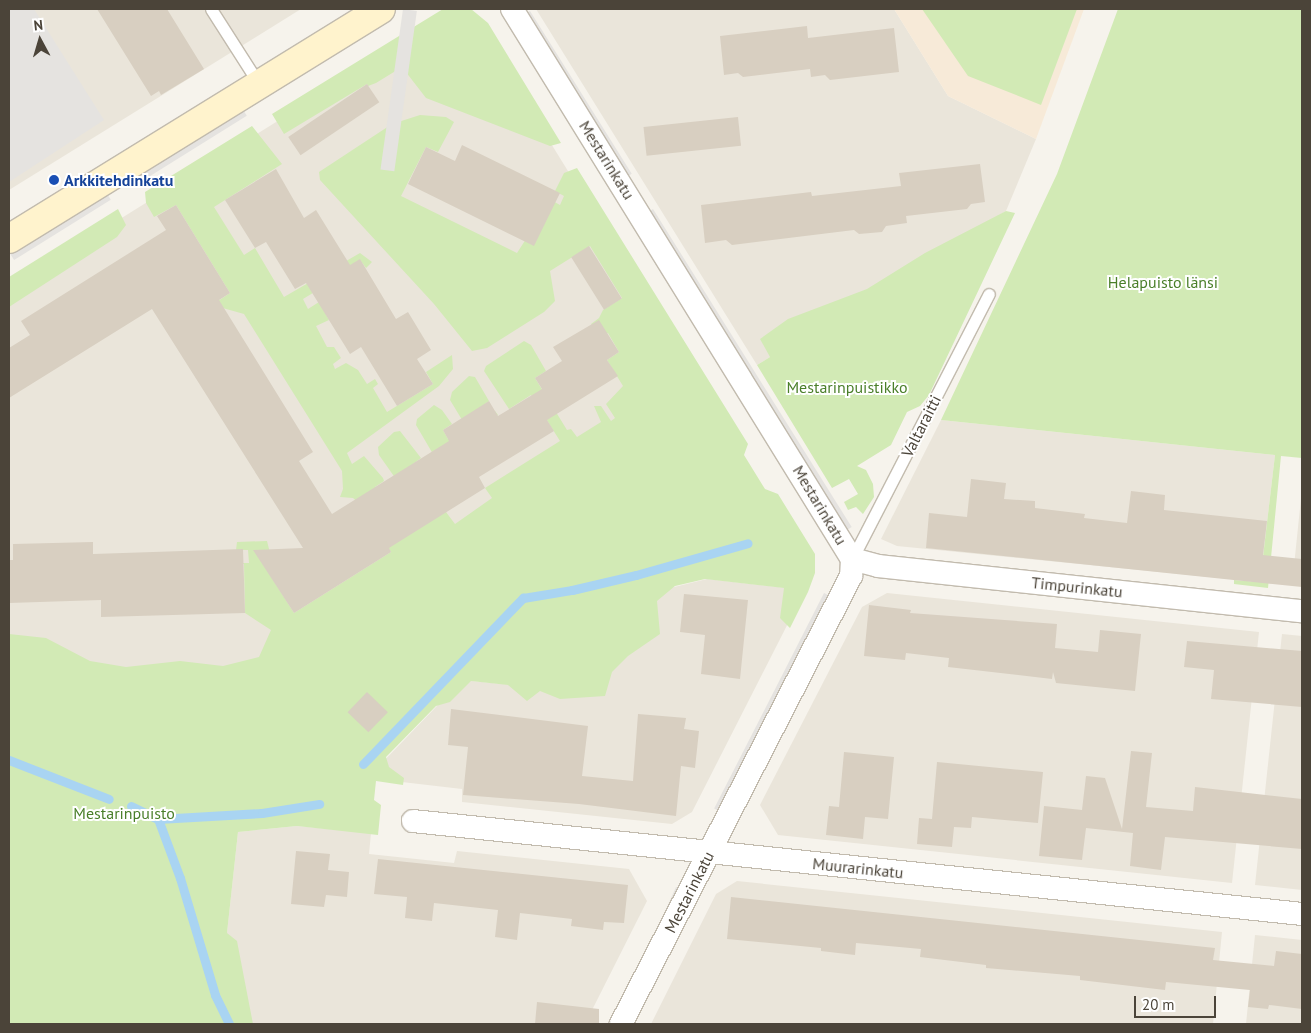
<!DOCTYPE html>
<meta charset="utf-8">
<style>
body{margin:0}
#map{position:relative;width:1311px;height:1033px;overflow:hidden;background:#f6f3ec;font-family:"PT Sans",sans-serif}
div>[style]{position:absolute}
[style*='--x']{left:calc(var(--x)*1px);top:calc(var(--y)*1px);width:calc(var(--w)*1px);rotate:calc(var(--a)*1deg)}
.residential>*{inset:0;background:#eae5da}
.commercial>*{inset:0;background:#f7ead8}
.green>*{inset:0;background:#d2eab5}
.parking>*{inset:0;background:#e5e3e0;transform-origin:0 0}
.stream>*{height:9px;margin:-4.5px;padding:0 4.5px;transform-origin:4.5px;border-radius:4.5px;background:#a9d4f2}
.building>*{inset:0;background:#d8cfc1;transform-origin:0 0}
.roads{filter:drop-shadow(1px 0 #c2bbae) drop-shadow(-1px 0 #c2bbae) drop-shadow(0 1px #c2bbae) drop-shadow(0 -1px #c2bbae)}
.lane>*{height:11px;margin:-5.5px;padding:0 5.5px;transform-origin:5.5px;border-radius:5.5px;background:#fff}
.street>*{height:22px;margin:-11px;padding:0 11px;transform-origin:11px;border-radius:11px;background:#fff}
.secondary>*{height:28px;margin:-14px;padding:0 14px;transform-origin:14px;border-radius:14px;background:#fff3cd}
.dots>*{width:14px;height:14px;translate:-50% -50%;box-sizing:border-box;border:2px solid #fff;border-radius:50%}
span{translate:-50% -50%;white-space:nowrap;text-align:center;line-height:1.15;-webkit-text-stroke:4px #fff;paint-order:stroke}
.street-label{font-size:16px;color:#4b4439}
.transit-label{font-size:16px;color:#164399;font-weight:700}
.left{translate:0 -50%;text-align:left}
.park-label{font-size:16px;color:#4a7f2a}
.frame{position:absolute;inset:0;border:10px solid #4b4439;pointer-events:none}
.north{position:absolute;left:15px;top:15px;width:50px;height:50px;-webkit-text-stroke:4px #fff;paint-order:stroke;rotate:354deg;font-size:14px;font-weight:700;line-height:20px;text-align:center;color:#4b4439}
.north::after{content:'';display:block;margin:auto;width:18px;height:22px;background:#4b4439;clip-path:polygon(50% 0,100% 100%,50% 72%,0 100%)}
.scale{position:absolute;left:1134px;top:996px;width:82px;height:22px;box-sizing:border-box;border:2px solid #4b4439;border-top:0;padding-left:6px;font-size:15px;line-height:18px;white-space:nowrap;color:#4b4439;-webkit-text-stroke:4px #fff;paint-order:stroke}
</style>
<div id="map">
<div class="residential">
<i style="clip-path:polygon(9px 9px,301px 9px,9px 190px)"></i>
<i style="clip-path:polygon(536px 9px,894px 9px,948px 96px,1036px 139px,1006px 211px,757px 365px)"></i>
<i style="clip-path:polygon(408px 40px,500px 61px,707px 396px,211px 704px,9px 681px,9px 288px)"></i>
<i style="clip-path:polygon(941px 420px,1275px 455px,1260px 582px,897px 546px,881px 539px)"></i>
<i style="clip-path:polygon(1302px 489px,1302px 586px,1292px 585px)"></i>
<i style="clip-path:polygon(707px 579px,805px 590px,692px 812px,672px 824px,462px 802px,462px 789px,376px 779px,378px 767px,462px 680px,523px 686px,601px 605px)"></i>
<i style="clip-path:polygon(887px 593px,1259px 632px,1232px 883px,778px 835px,760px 805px,862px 607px)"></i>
<i style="clip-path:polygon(1282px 634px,1302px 636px,1302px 890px,1255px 885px)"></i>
<i style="clip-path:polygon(297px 826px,371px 833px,369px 854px,454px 863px,457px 851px,629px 869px,647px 901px,585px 1024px,245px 1024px,225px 951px,238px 832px)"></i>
<i style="clip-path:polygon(737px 881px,1222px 932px,1213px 1024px,651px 1024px,716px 894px)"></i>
<i style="clip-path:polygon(1255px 935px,1302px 940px,1302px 1024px,1246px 1024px)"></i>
</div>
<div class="commercial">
<i style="clip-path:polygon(894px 9px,1084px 9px,1036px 139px,948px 96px)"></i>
</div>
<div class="green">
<i style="clip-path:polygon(443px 9px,471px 9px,488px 23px,561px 143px,550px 146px,426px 98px,402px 67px,376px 83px,368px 86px,367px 84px,284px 134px,272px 114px)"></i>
<i style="clip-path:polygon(922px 9px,1077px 9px,1041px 105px,968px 76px)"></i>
<i style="clip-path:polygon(1118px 9px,1302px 9px,1302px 458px,1281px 456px,1268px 588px,1234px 584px,1234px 580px,1260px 582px,1275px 455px,941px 420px,1057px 174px)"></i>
<i style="clip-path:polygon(420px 115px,446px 117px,454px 122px,438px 152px,426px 147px,401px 196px,517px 253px,551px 200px,560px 205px,564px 196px,555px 191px,564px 173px,577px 168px,748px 444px,744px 455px,765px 489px,778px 494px,815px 554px,815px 573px,808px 592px,790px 628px,780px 618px,784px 588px,705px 579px,675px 586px,657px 601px,660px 634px,628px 656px,612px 672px,605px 696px,560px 699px,540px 691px,527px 701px,508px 685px,471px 681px,450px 702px,436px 706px,386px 757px,389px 767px,404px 778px,403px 785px,376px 781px,374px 800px,381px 805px,378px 835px,297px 826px,238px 832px,227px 933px,237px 941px,253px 1024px,9px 1024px,9px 634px,46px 638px,90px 661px,126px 667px,180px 661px,223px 666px,259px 657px,271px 630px,245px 613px,244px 564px,236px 563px,249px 563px,248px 550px,236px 550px,237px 542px,267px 541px,270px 553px,268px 572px,294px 613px,391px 552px,359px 503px,353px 498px,340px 497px,343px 489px,342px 471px,244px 314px,212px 305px,230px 293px,176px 205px,154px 217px,146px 203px,145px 192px,252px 126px,282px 164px,214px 207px,244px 255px,255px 248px,284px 297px,360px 253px,372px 262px,366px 268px,360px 260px,349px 271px,303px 299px,308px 309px,319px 302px,329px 320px,316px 326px,327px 347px,334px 347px,341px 358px,333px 364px,335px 369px,346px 363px,358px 370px,367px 384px,375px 379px,378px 384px,373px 388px,387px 412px,433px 384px,426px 372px,452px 355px,453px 369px,439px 386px,347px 453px,352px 464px,364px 456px,383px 478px,384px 481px,375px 487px,380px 496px,446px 512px,455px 524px,492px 498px,485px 488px,560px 441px,531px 395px,509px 409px,484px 371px,486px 366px,524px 341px,531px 345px,546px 371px,535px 378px,567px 430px,571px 429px,577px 437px,601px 422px,594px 406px,601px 406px,611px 421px,615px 418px,606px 404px,623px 386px,607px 360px,619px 352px,608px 333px,590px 344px,596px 332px,591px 324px,599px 318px,603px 310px,622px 298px,590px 246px,550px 271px,555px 301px,544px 312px,487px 348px,472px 351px,434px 304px,320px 180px,319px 172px,392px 124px)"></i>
<i style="clip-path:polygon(118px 209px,126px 225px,117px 237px,9px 307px,9px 277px)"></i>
<i style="clip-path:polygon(1006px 211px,1015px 213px,929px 395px,920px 406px,907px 412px,891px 445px,857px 466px,866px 470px,873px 484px,874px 497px,863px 514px,856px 507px,848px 510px,844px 502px,858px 494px,849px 479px,832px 488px,757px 365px,770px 357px,760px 339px,788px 319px,867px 289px,925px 253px)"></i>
<i style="clip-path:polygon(469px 376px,475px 377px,489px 401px,481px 407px,486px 415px,495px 411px,498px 415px,470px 433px,450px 400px,452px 392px)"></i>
<i style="clip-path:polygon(434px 405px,442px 410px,452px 424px,443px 430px,448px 439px,457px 434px,440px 466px,416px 425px,417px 419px)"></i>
<i style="clip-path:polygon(400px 431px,421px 458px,413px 464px,403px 489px,379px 455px,378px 447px,394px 432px)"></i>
</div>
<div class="parking">
<i style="clip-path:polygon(9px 9px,34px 9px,104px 120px,9px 182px)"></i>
<i style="left:403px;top:9px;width:14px;height:162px;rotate:8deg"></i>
<i style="left:530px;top:11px;width:192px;height:9px;rotate:58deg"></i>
<i style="left:242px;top:108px;width:9px;height:122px;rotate:58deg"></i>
<i style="left:106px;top:192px;width:9px;height:114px;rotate:58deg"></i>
<i style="left:653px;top:209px;width:375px;height:10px;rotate:58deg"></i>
<i style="left:824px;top:593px;width:11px;height:242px;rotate:27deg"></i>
<i style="left:676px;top:887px;width:10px;height:154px;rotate:24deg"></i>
</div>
<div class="stream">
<i style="--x:9;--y:760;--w:107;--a:21.3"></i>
<i style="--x:363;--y:764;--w:231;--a:-46.1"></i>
<i style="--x:523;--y:598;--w:50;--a:-9.3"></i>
<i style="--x:572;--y:590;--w:66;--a:-13.2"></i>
<i style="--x:636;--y:575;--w:116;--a:-15.9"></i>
<i style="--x:131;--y:806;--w:30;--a:26"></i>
<i style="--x:158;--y:819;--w:63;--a:69.6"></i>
<i style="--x:180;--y:878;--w:122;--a:73.3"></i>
<i style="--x:215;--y:995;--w:32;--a:64"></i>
<i style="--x:158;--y:819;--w:104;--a:-3.3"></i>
<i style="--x:262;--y:813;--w:58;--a:-9"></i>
</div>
<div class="building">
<i style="clip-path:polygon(97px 9px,167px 9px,204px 69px,161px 95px,159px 91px,151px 96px)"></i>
<i style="clip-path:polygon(807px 26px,808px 38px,894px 28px,899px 72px,830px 80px,825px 75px,811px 77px,810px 69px,743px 77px,738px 73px,724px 75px,720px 36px)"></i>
<i style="left:367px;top:84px;width:22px;height:95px;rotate:56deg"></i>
<i style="left:738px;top:117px;width:29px;height:95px;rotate:84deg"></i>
<i style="clip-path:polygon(462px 145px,560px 193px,534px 246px,408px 184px,426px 147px,455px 161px)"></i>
<i style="clip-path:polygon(980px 164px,985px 202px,971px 204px,967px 209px,906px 216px,907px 223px,886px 226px,882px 232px,859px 234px,854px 230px,732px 245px,726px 240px,705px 243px,701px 205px,811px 192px,812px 196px,901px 186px,899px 173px)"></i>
<i style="clip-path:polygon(276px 169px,304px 218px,316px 210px,350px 265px,360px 259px,396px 319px,408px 312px,431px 350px,417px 359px,433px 384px,397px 406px,361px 347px,350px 354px,306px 283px,295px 289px,266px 242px,255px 248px,225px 200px)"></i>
<i style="clip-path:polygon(176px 205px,230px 293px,219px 300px,313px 452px,299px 461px,332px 514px,449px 441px,443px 430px,489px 401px,498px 416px,542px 389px,535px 378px,562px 361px,553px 347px,599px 320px,619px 352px,607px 360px,618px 376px,547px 420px,554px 431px,479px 477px,485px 488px,389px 548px,391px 552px,294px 613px,253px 550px,303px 548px,152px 309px,9px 398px,9px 348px,30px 335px,21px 321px,166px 230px,157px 216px)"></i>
<i style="left:589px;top:246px;width:62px;height:21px;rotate:58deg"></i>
<i style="clip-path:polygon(971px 479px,1006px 483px,1004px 499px,1035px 501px,1035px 508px,1085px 514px,1084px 518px,1127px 523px,1131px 491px,1165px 495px,1164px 510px,1267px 521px,1263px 555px,1302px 559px,1302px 587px,926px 548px,929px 513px,967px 517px)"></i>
<i style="clip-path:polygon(93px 542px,93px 554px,243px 549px,245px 613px,101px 617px,101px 600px,9px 603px,9px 560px,13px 560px,13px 544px)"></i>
<i style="clip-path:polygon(684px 594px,748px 600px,740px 679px,701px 674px,705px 635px,680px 632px)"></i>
<i style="clip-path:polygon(869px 605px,911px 610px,910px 613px,1057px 624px,1055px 648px,1098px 652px,1100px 630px,1141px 634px,1135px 691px,1056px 683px,1053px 672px,1052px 679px,948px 667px,949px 658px,906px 653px,905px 660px,864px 656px)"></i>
<i style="clip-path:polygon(1187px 641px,1302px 651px,1302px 707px,1211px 699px,1214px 670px,1184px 667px)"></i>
<i style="left:367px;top:692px;width:29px;height:28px;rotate:44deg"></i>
<i style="clip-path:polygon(451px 709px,588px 726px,582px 776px,633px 781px,638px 714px,686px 718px,684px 729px,699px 731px,695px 768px,681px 766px,676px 816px,579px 804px,463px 795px,468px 747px,448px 745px)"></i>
<i style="clip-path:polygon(1131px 751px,1152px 753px,1146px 807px,1193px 811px,1195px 787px,1302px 799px,1302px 849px,1165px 837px,1161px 870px,1130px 866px,1133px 833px,1086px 828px,1082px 860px,1039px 856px,1044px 806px,1082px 810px,1086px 776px,1105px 778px,1122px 829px)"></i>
<i style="clip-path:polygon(844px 752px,894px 757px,888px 819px,865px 817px,863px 839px,826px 835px,829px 806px,839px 807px)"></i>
<i style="clip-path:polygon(937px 762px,1043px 772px,1038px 823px,972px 817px,971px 828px,954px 827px,952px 847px,917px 844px,919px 818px,932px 819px)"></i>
<i style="clip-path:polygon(296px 851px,330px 854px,328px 870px,349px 872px,347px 897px,326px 895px,324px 907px,291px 904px)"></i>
<i style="clip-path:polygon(378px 859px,628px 885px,624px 923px,604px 922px,603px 930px,571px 926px,572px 919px,520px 913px,517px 940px,495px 937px,498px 910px,434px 903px,432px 921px,405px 918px,407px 897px,374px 894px)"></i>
<i style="clip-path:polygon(731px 897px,1215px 948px,1213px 960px,1274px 966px,1276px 951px,1302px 954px,1302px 1009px,1269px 1005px,1268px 1009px,1248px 1007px,1250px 990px,1166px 982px,1165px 990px,1080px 980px,1080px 976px,986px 968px,986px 965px,920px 957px,921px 949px,856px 943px,855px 955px,821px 951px,821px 948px,727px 939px)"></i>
<i style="clip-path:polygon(537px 1002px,599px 1009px,599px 1024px,535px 1024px)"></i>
</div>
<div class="roads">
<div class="lane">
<i style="--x:211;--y:9;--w:89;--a:57.4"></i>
<i style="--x:852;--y:559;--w:298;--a:-62.7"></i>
</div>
<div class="street">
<i style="--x:512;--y:9;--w:647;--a:58.28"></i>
<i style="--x:852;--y:559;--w:17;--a:93"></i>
<i style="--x:851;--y:576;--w:504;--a:117.18"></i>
<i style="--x:852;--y:559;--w:27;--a:15"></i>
<i style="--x:878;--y:566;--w:426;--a:6.1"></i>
<i style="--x:413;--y:821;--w:894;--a:5.97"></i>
</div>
<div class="secondary">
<i style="--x:9;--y:239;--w:437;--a:-31.7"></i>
</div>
</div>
<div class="dots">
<i style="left:54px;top:180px;background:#1a4fb4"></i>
</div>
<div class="street-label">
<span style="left:607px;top:160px;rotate:58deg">Mestarinkatu</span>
<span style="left:921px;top:426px;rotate:-63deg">Valtaraitti</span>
<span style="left:820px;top:505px;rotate:59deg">Mestarinkatu</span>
<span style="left:1077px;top:587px;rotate:6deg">Timpurinkatu</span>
<span style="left:858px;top:868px;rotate:6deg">Muurarinkatu</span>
<span style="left:689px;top:892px;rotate:-63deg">Mestarinkatu</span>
</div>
<div class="transit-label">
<span class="left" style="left:64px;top:180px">Arkkitehdinkatu</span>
</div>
<div class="park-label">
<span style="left:1163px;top:282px">Helapuisto länsi</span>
<span style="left:847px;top:387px">Mestarinpuistikko</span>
<span style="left:124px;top:813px">Mestarinpuisto</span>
</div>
<div class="frame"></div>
<div class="north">N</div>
<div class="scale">20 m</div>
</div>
